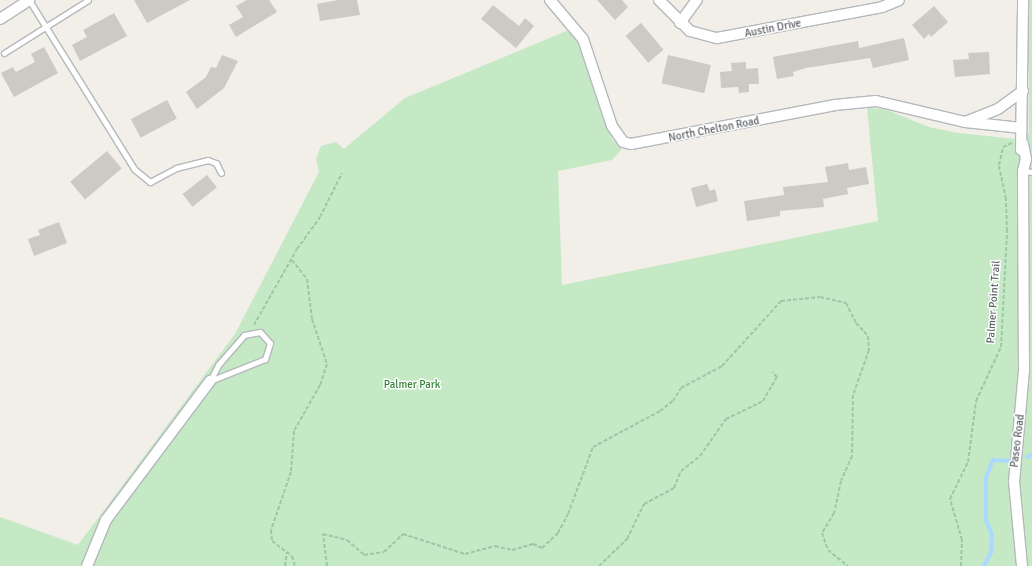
<!DOCTYPE html>
<style>
body{margin:0}
#map{position:relative;width:1032px;height:566px;overflow:hidden;background:#f1efe8;font-family:Signika,sans-serif}
div>[style]{position:absolute}
[style*='--x']{left:calc(var(--x)*1px);top:calc(var(--y)*1px);width:calc(var(--w)*1px);rotate:calc(var(--a)*1deg)}
.green>*{inset:0;background:#c5e8c5}
.stream>*{height:3.5px;margin:-1.75px;padding:0 1.75px;transform-origin:1.75px;border-radius:1.75px;background:#aadaff}
.building>*{inset:0;background:#cccac5;transform-origin:0 0}
.path>*{height:2px;margin-top:-1px;transform-origin:0;background:repeating-linear-gradient(90deg,#9cc7a9 0 4px,transparent 0 6px)}
.roads{filter:drop-shadow(1px 0 #b5b8bc) drop-shadow(-1px 0 #b5b8bc) drop-shadow(0 1px #b5b8bc) drop-shadow(0 -1px #b5b8bc)}
.service>*{height:5px;margin:-2.5px;padding:0 2.5px;transform-origin:2.5px;border-radius:2.5px;background:#fff}
.minor>*{height:10px;margin:-5px;padding:0 5px;transform-origin:5px;border-radius:5px;background:#fff}
span{translate:-50% -50%;white-space:nowrap;text-align:center;line-height:1.15;-webkit-text-stroke:3px #fff;paint-order:stroke}
.street-label{font-size:11px;color:#5f6368}
.park-label{font-size:11px;color:#348238}
</style>
<div id="map">
<div class="green">
<i style="clip-path:polygon(1028px 0,1032px 0,1032px 566px,0 566px,0 517px,78px 545px,235px 334px,319px 172px,316px 159px,321px 146px,336px 142px,344px 149px,405px 98px,569px 30px,575px 36px,612px 139px,622px 149px,612px 160px,558px 171px,562px 285px,878px 221px,867px 108px,884px 109px,929px 127px,958px 133px,1016px 139px,1029px 133px)"></i>
</div>
<div class="stream">
<i style="--x:1027;--y:457;--w:5;--a:-22"></i>
<i style="--x:984;--y:566;--w:15;--a:-62"></i>
<i style="--x:991;--y:553;--w:18;--a:-87"></i>
<i style="--x:992;--y:535;--w:15;--a:-113"></i>
<i style="--x:986;--y:521;--w:43;--a:-90"></i>
<i style="--x:986;--y:478;--w:19;--a:-69"></i>
<i style="--x:993;--y:460;--w:15;--a:4"></i>
</div>
<div class="building">
<i style="clip-path:polygon(134px 0,190px 0,147px 23px)"></i>
<i style="clip-path:polygon(247px 0,269px 0,277px 12px,236px 37px,229px 25px,243px 17px,236px 6px)"></i>
<i style="clip-path:polygon(338px 0,357px 0,360px 15px,320px 21px,317px 4px)"></i>
<i style="clip-path:polygon(597px 0,622px 0,628px 7px,615px 20px)"></i>
<i style="clip-path:polygon(493px 5px,519px 26px,525px 18px,534px 26px,516px 48px,481px 19px)"></i>
<i style="clip-path:polygon(934px 6px,948px 22px,931px 37px,929px 34px,924px 39px,912px 25px)"></i>
<i style="clip-path:polygon(114px 13px,127px 36px,80px 61px,72px 45px,87px 37px,83px 30px)"></i>
<i style="left:641px;top:23px;width:35px;height:20px;rotate:50deg"></i>
<i style="clip-path:polygon(904px 38px,909px 60px,873px 68px,870px 58px,806px 68px,793px 72px,794px 76px,777px 79px,773px 57px,858px 41px,859px 48px)"></i>
<i style="clip-path:polygon(44px 47px,58px 73px,14px 97px,1px 73px,13px 67px,16px 72px,35px 62px,31px 54px)"></i>
<i style="clip-path:polygon(989px 52px,990px 74px,955px 77px,953px 60px,969px 59px,968px 53px)"></i>
<i style="clip-path:polygon(222px 55px,238px 61px,224px 88px,197px 109px,186px 92px,206px 77px,211px 67px,216px 68px)"></i>
<i style="left:668px;top:55px;width:44px;height:29px;rotate:13deg"></i>
<i style="clip-path:polygon(746px 62px,746px 69px,758px 68px,759px 84px,749px 84px,749px 92px,739px 93px,738px 87px,721px 88px,720px 72px,732px 71px,731px 63px)"></i>
<i style="left:167px;top:100px;width:21px;height:41px;rotate:62deg"></i>
<i style="left:107px;top:151px;width:23px;height:48px;rotate:50deg"></i>
<i style="clip-path:polygon(848px 163px,849px 170px,866px 167px,869px 184px,847px 188px,848px 194px,823px 199px,824px 207px,780px 211px,780px 216px,747px 221px,744px 201px,784px 195px,783px 187px,828px 182px,825px 167px)"></i>
<i style="left:207px;top:175px;width:16px;height:31px;rotate:52deg"></i>
<i style="clip-path:polygon(707px 184px,710px 191px,715px 189px,718px 201px,696px 207px,691px 188px)"></i>
<i style="clip-path:polygon(59px 222px,67px 243px,34px 256px,28px 239px,40px 235px,38px 230px)"></i>
</div>
<div class="path">
<i style="--x:292;--y:260;--w:24;--a:52"></i>
<i style="--x:307;--y:279;--w:40;--a:82.9"></i>
<i style="--x:312;--y:319;--w:47;--a:71.6"></i>
<i style="--x:327;--y:364;--w:22;--a:108"></i>
<i style="--x:320;--y:385;--w:53;--a:119.5"></i>
<i style="--x:294;--y:431;--w:41;--a:94.2"></i>
<i style="--x:291;--y:472;--w:61;--a:109"></i>
<i style="--x:271;--y:530;--w:11;--a:85"></i>
<i style="--x:272;--y:541;--w:25;--a:37"></i>
<i style="--x:292;--y:556;--w:10;--a:73"></i>
<i style="--x:254;--y:325;--w:87;--a:-60.5"></i>
<i style="--x:297;--y:249;--w:39;--a:-54"></i>
<i style="--x:320;--y:217;--w:49;--a:-63.4"></i>
<i style="--x:285;--y:566;--w:14;--a:-82"></i>
<i style="--x:327;--y:566;--w:32;--a:-97"></i>
<i style="--x:323;--y:534;--w:25;--a:14"></i>
<i style="--x:347;--y:540;--w:23;--a:41"></i>
<i style="--x:364;--y:555;--w:20;--a:-9"></i>
<i style="--x:384;--y:552;--w:26;--a:-43"></i>
<i style="--x:403;--y:534;--w:65;--a:17.9"></i>
<i style="--x:465;--y:554;--w:31;--a:-15"></i>
<i style="--x:495;--y:546;--w:17;--a:13"></i>
<i style="--x:512;--y:550;--w:22;--a:-16"></i>
<i style="--x:533;--y:544;--w:10;--a:24"></i>
<i style="--x:542;--y:548;--w:22;--a:-43"></i>
<i style="--x:558;--y:533;--w:21;--a:-62"></i>
<i style="--x:568;--y:514;--w:72;--a:-69.5"></i>
<i style="--x:593;--y:447;--w:76;--a:-28.2"></i>
<i style="--x:660;--y:411;--w:16;--a:-38"></i>
<i style="--x:673;--y:401;--w:15;--a:-58"></i>
<i style="--x:681;--y:388;--w:47;--a:-28.2"></i>
<i style="--x:722;--y:366;--w:88;--a:-47.8"></i>
<i style="--x:781;--y:301;--w:39;--a:-6"></i>
<i style="--x:820;--y:297;--w:27;--a:13"></i>
<i style="--x:846;--y:303;--w:22;--a:63"></i>
<i style="--x:856;--y:323;--w:18;--a:47"></i>
<i style="--x:868;--y:336;--w:14;--a:86"></i>
<i style="--x:869;--y:350;--w:48;--a:109.6"></i>
<i style="--x:853;--y:395;--w:61;--a:90.9"></i>
<i style="--x:852;--y:456;--w:27;--a:114"></i>
<i style="--x:841;--y:481;--w:33;--a:102"></i>
<i style="--x:834;--y:513;--w:23;--a:121"></i>
<i style="--x:822;--y:533;--w:18;--a:71"></i>
<i style="--x:828;--y:550;--w:26;--a:39"></i>
<i style="--x:599;--y:566;--w:39;--a:-44"></i>
<i style="--x:627;--y:539;--w:39;--a:-64"></i>
<i style="--x:644;--y:504;--w:34;--a:-28"></i>
<i style="--x:674;--y:488;--w:18;--a:-68"></i>
<i style="--x:681;--y:471;--w:24;--a:-38"></i>
<i style="--x:700;--y:456;--w:45;--a:-54.9"></i>
<i style="--x:726;--y:419;--w:41;--a:-25.9"></i>
<i style="--x:763;--y:401;--w:28;--a:-60"></i>
<i style="--x:777;--y:377;--w:7;--a:-135"></i>
<i style="--x:961;--y:566;--w:26;--a:-88"></i>
<i style="--x:962;--y:540;--w:43;--a:-106.3"></i>
<i style="--x:950;--y:499;--w:41;--a:-64.1"></i>
<i style="--x:968;--y:462;--w:62;--a:-82.5"></i>
<i style="--x:976;--y:401;--w:60;--a:-65.2"></i>
<i style="--x:1001;--y:347;--w:116;--a:-87"></i>
<i style="--x:1007;--y:231;--w:32;--a:-92"></i>
<i style="--x:1006;--y:199;--w:35;--a:-102"></i>
<i style="--x:999;--y:165;--w:18;--a:-77"></i>
<i style="--x:1003;--y:147;--w:10;--a:-24"></i>
</div>
<div class="roads">
<div class="service">
<i style="--x:29;--y:0;--w:199;--a:58.1"></i>
<i style="--x:134;--y:169;--w:21;--a:39"></i>
<i style="--x:150;--y:182;--w:30;--a:-28"></i>
<i style="--x:176;--y:168;--w:33;--a:-14"></i>
<i style="--x:208;--y:160;--w:9;--a:21"></i>
<i style="--x:216;--y:163;--w:11;--a:63"></i>
<i style="--x:4;--y:53;--w:99;--a:-32.2"></i>
<i style="--x:1023;--y:171;--w:9;--a:6"></i>
<i style="--x:260;--y:332;--w:15;--a:48"></i>
<i style="--x:270;--y:343;--w:17;--a:107"></i>
<i style="--x:265;--y:359;--w:59;--a:158.2"></i>
<i style="--x:210;--y:381;--w:18;--a:-63"></i>
<i style="--x:218;--y:365;--w:40;--a:-49"></i>
<i style="--x:244;--y:335;--w:16;--a:-11"></i>
</div>
<div class="minor">
<i style="--x:550;--y:0;--w:51;--a:49.8"></i>
<i style="--x:583;--y:39;--w:92;--a:71.6"></i>
<i style="--x:612;--y:126;--w:19;--a:55"></i>
<i style="--x:623;--y:142;--w:8;--a:14"></i>
<i style="--x:631;--y:144;--w:208;--a:-10.8"></i>
<i style="--x:835;--y:105;--w:41;--a:-5.6"></i>
<i style="--x:876;--y:101;--w:91;--a:13.3"></i>
<i style="--x:965;--y:122;--w:57;--a:6"></i>
<i style="--x:659;--y:0;--w:44;--a:45"></i>
<i style="--x:690;--y:31;--w:28;--a:15"></i>
<i style="--x:717;--y:38;--w:168;--a:-10.6"></i>
<i style="--x:882;--y:7;--w:18;--a:-22"></i>
<i style="--x:0;--y:19;--w:35;--a:-33"></i>
<i style="--x:680;--y:23;--w:29;--a:-54"></i>
<i style="--x:968;--y:121;--w:32;--a:-22"></i>
<i style="--x:998;--y:109;--w:31;--a:-36"></i>
<i style="--x:1021;--y:150;--w:150;--a:-89.2"></i>
<i style="--x:87;--y:566;--w:50;--a:-67.6"></i>
<i style="--x:106;--y:520;--w:174;--a:-53.2"></i>
<i style="--x:1022;--y:566;--w:84;--a:-95.4"></i>
<i style="--x:1014;--y:482;--w:111;--a:-84.9"></i>
<i style="--x:1024;--y:371;--w:200;--a:-90.3"></i>
<i style="--x:1023;--y:171;--w:12;--a:-76"></i>
<i style="--x:1026;--y:159;--w:16;--a:-101"></i>
</div>
</div>
<div class="street-label">
<span style="left:773px;top:29px;rotate:-11deg">Austin Drive</span>
<span style="left:714px;top:130px;rotate:-11deg">North Chelton Road</span>
<span style="left:994px;top:302px;rotate:-86deg">Palmer Point Trail</span>
<span style="left:1018px;top:441px;rotate:-83deg">Paseo Road</span>
</div>
<div class="park-label">
<span style="left:412px;top:385px">Palmer Park</span>
</div>
</div>
